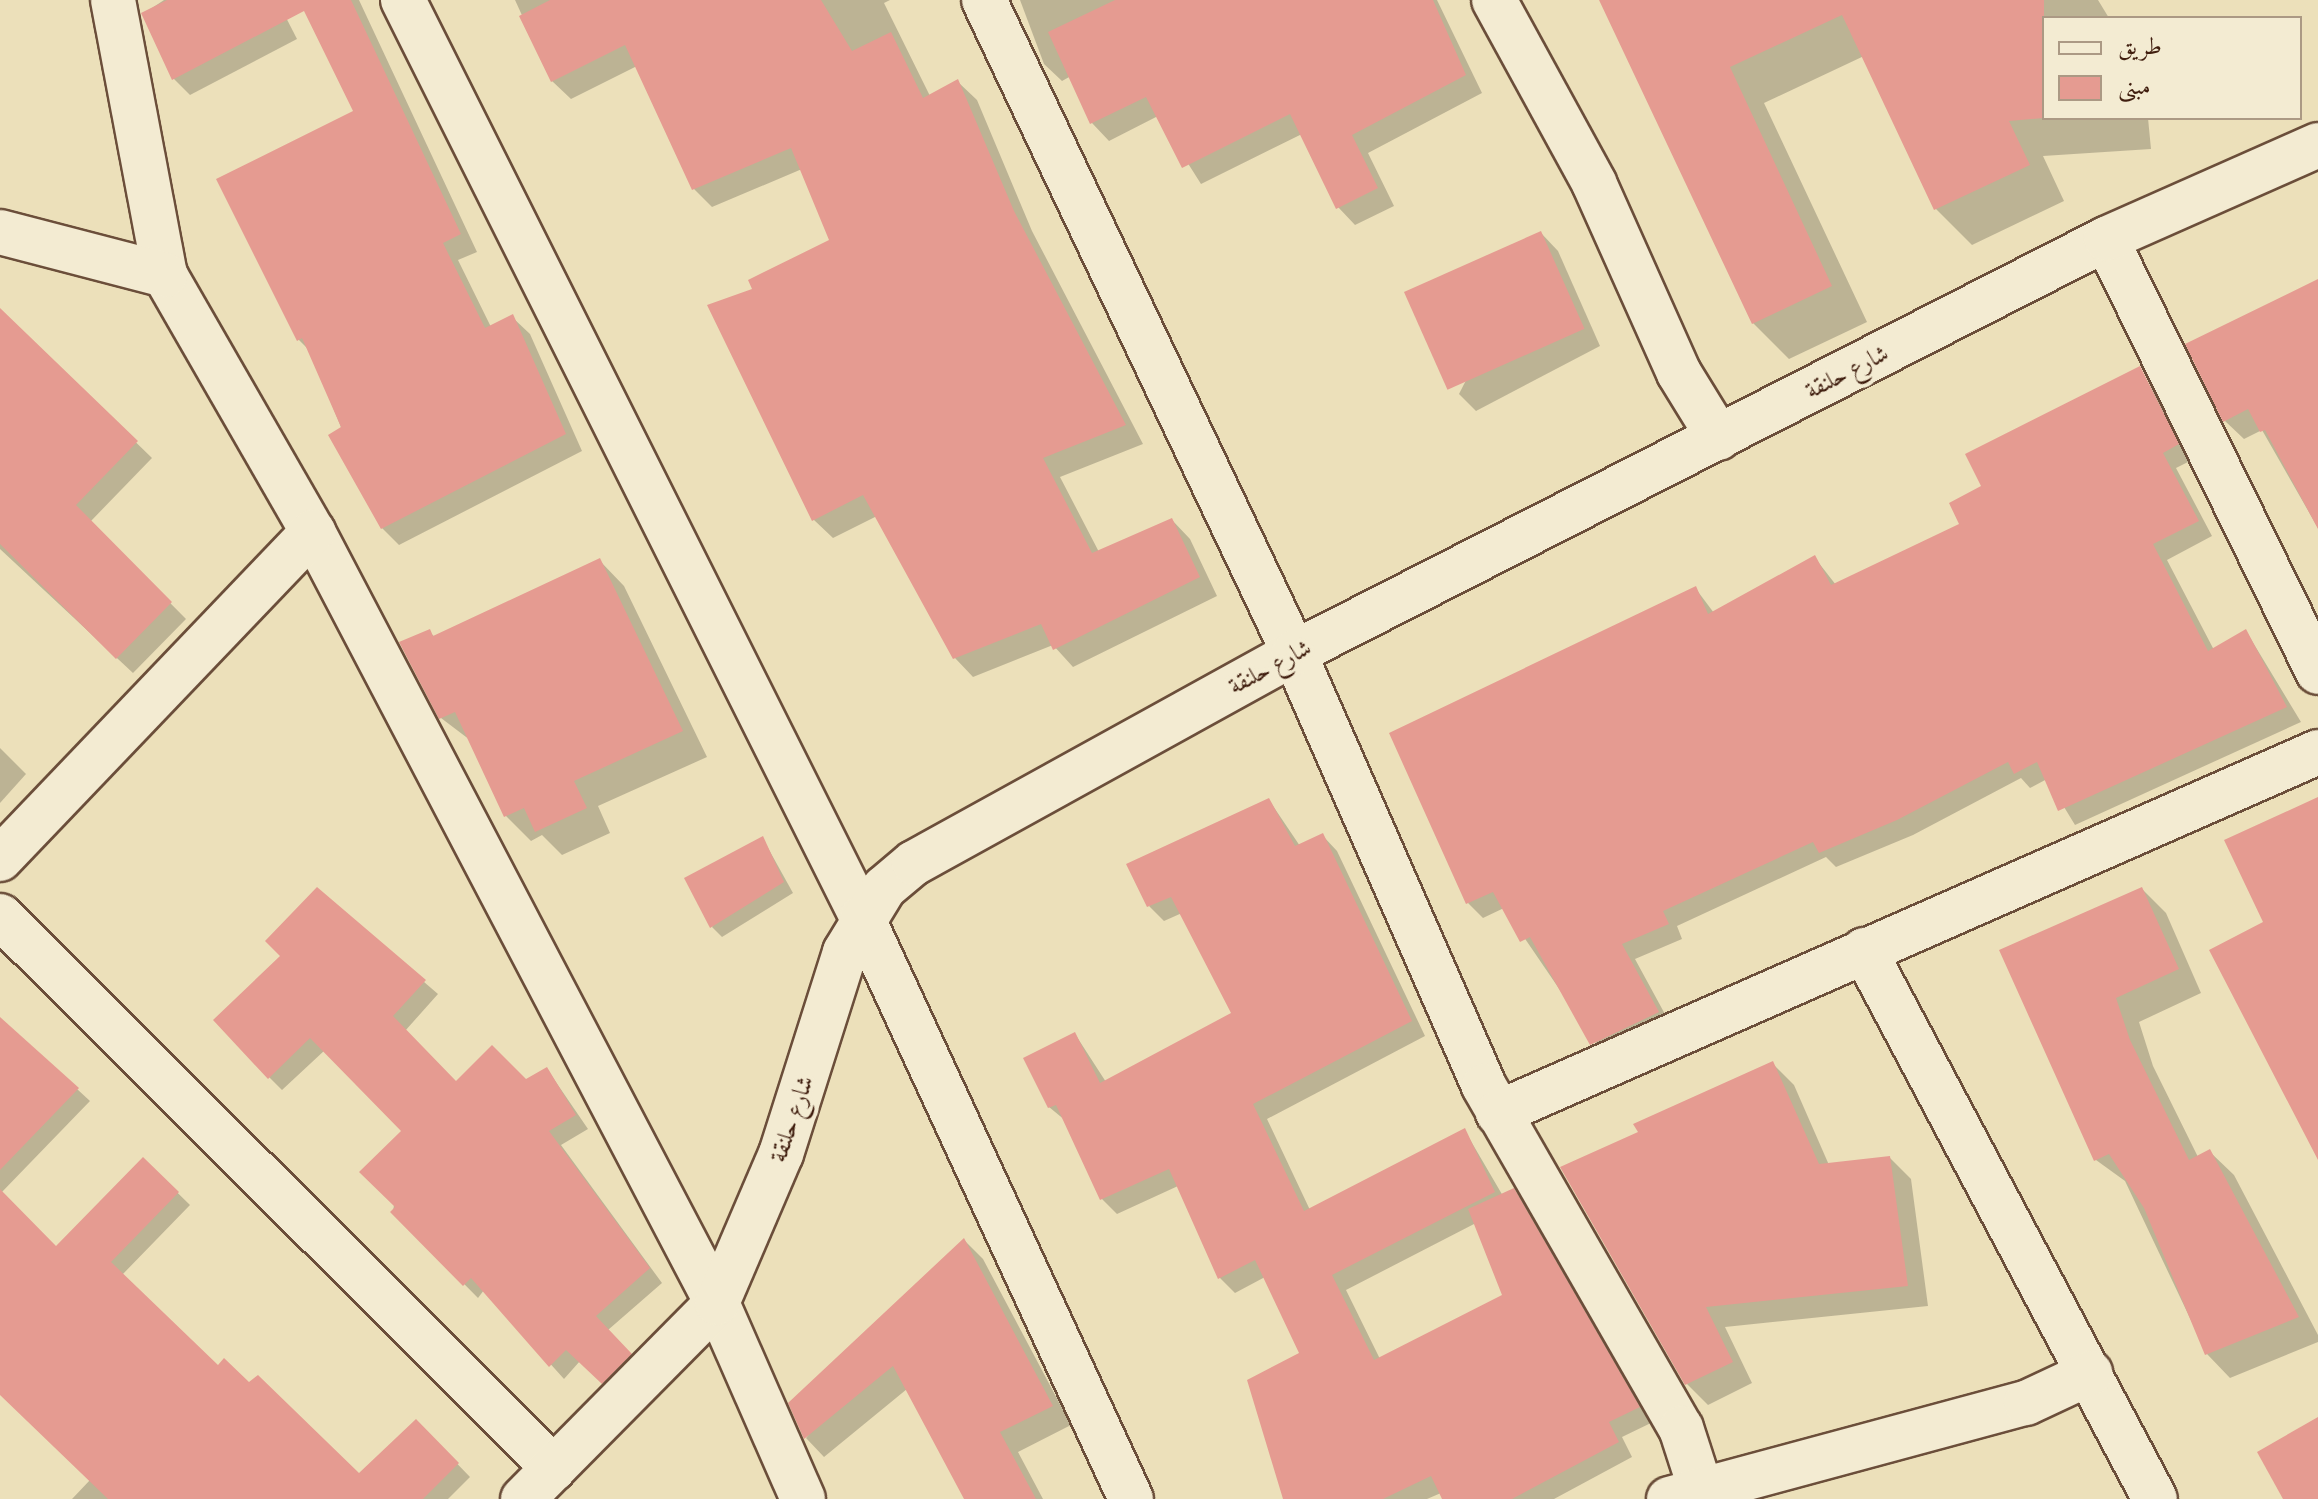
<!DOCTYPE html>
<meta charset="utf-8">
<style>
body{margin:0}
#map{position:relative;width:2318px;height:1499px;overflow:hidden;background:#ece0ba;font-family:Alegreya,Amiri,serif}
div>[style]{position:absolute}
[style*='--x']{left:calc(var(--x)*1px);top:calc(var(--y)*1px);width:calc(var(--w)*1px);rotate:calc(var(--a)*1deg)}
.shadow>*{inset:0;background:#0003}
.building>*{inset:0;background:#e59b91;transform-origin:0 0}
.roads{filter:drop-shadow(2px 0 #6b4e3a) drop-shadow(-2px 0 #6b4e3a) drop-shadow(0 2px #6b4e3a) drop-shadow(0 -2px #6b4e3a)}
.minor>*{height:44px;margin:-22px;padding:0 22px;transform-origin:22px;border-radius:22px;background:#f3ebd2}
span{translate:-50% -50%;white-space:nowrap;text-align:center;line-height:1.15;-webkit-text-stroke:8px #f3ebd2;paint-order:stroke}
.street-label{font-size:24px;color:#401e0f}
.legend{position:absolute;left:2042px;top:16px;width:260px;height:104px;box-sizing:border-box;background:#f3ebd2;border:2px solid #ab9984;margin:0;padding:10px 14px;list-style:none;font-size:24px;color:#401e0f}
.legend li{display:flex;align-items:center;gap:16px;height:40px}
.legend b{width:40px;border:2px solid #ab9984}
</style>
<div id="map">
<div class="shadow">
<i style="clip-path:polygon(164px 0,277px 0,297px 39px,190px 95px,174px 79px,143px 14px)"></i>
<i style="clip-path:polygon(300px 0,359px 0,477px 252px,458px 260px,491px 327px,512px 317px,530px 334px,582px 451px,399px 545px,382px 528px,310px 351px,298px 339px,355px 112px)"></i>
<i style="clip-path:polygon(515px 0,890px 0,884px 3px,930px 96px,958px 82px,977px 100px,1032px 231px,1143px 444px,1060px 477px,1099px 552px,1172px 520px,1190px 539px,1217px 596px,1073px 667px,1053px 645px,973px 677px,955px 658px,877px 516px,833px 538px,814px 520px,755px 290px,832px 241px,802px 169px,712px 207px,694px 189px,637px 66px,571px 99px,552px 81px)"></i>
<i style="clip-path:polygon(1020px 0,1437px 0,1482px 93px,1368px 153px,1394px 206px,1355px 225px,1338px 207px,1302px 134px,1201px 184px,1158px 116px,1109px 141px,1092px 123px,1071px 76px,1062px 81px,1044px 64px)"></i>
<i style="clip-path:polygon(1601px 0,2098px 0,2109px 18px,2044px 18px,2044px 118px,2148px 118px,2151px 149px,2043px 156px,2064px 201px,1972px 245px,1936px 209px,1864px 56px,1764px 103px,1867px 322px,1789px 359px,1753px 323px)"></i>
<i style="clip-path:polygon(1541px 233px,1558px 251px,1600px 346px,1476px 411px,1459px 394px)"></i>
<i style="clip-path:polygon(2318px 281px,2318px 528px,2262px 430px,2244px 439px,2225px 421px)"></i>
<i style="clip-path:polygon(0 310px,152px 458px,90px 522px,186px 619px,133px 673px,0 549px)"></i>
<i style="clip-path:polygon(2140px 368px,2192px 460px,2176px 468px,2212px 536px,2167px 560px,2214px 650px,2246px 631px,2301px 722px,2075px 825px,2047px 779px,2030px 788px,2021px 778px,1913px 835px,1836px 867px,1826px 857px,1677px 926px,1682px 939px,1635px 959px,1672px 1027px,1607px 1059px,1504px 908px,1483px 918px,1468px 903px,1696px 589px,1714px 613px,1815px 558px,1836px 585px,1962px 525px,1983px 487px)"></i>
<i style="clip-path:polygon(600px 561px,624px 586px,707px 757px,598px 806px,610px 833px,562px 855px,542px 835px,531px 841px,506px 816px,470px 740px,441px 718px,429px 632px,435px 637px)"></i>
<i style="clip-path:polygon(0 748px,26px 774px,0 803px)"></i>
<i style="clip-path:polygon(evenodd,1269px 800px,1300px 846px,1323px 836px,1337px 851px,1425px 1036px,1267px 1119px,1310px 1210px,1465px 1131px,1503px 1196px,1514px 1191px,1529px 1206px,1653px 1422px,1622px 1437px,1632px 1457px,1554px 1499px,1445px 1499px,1441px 1493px,1427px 1499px,1285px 1499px,1301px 1354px,1265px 1277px,1235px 1293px,1220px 1278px,1178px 1186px,1117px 1214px,1102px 1199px,1066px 1121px,1049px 1107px,1075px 1034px,1106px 1082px,1233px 1014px,1182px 913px,1164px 921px,1149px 906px,1269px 800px,1476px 1223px,1505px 1296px,1380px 1359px,1346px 1290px,1476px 1223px)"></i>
<i style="clip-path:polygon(763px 839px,793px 893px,722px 937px,712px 927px)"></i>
<i style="clip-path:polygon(2142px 889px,2166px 913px,2201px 993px,2139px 1022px,2153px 1066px,2198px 1157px,2210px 1152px,2234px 1175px,2318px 1335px,2318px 1342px,2230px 1378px,2207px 1354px,2125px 1181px,2096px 1160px,2002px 951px)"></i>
<i style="clip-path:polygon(317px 890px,438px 994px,405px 1031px,456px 1084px,526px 1082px,547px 1069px,588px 1129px,561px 1145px,662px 1283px,608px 1330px,643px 1368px,616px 1396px,580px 1361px,564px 1379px,484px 1290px,478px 1298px,393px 1212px,404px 1131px,325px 1050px,282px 1090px,269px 1077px,283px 956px)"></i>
<i style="clip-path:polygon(0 1018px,90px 1101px,1px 1193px,56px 1249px,143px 1159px,190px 1205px,122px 1275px,218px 1368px,359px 1476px,416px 1421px,470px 1477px,448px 1499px,72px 1499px,90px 1480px,0 1392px)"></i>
<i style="clip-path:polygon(1773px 1064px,1794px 1085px,1829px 1165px,1890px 1158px,1911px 1179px,1928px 1306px,1725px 1327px,1752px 1383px,1708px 1405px,1687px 1384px,1641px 1133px)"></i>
<i style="clip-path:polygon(964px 1240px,983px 1259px,1071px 1425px,1018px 1452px,1043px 1499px,967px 1499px,907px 1389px,824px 1457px,806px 1438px)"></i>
</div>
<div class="building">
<i style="clip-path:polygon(167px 0,351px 0,461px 234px,443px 243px,485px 328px,513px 314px,566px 434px,381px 529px,328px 435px,341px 427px,302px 338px,297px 341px,216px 179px,353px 111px,304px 11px,172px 80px,141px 13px)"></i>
<i style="clip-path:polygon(550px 0,821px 0,852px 51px,891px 32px,923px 98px,958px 79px,1014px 211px,1126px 425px,1043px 458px,1092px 553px,1172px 518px,1200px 577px,1053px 650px,1041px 624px,953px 659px,863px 495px,812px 521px,707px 305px,752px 289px,748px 280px,829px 240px,791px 148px,692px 190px,625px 45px,551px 82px,519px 16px)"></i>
<i style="clip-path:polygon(1115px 0,1433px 0,1466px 75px,1352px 135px,1378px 188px,1336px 209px,1290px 114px,1182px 168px,1146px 97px,1090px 124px,1048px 32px)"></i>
<i style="clip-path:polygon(1599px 0,2044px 0,2044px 118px,2009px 121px,2030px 165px,1934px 210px,1842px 15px,1730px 67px,1832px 286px,1752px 324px)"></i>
<i style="left:1541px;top:231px;width:107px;height:150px;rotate:66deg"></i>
<i style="clip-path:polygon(2318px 279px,2318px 529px,2265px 430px,2260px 432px,2248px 409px,2223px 422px,2185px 344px)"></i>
<i style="clip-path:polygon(0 308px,138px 441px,76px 505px,172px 602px,116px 659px,0 544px)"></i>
<i style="clip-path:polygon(2140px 366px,2179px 444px,2163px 453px,2199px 521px,2153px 544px,2208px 651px,2246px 629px,2287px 707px,2058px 811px,2037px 762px,2014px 774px,2008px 762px,1897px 820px,1819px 853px,1813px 842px,1663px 911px,1669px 924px,1622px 944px,1659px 1012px,1590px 1045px,1530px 937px,1520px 942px,1493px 892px,1466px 904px,1389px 733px,1696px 586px,1708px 614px,1815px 555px,1831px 585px,1959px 524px,1949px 503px,1981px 486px,1965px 454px)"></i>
<i style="clip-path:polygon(600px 558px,683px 731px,574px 781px,587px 808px,535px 832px,524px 808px,504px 817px,455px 712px,439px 719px,399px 642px,430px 629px,433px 636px)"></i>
<i style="clip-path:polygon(2318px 797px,2318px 1160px,2209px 950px,2263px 922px,2224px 840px)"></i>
<i style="clip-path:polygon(1269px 798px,1295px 846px,1323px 833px,1412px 1021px,1253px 1104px,1304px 1211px,1465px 1128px,1495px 1192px,1332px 1275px,1374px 1360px,1502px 1295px,1468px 1209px,1514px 1188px,1640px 1407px,1609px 1422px,1619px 1442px,1512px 1499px,1442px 1499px,1431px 1476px,1383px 1499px,1283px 1499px,1247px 1380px,1299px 1353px,1255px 1260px,1218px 1279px,1169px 1169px,1100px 1200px,1056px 1105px,1048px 1108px,1023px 1058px,1075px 1032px,1100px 1083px,1231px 1013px,1171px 897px,1147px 907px,1126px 864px)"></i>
<i style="clip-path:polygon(763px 836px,784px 882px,710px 928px,684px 878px)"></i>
<i style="clip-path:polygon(317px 887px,426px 980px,393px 1016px,456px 1081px,492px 1045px,526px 1079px,547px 1067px,576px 1115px,549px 1131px,650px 1268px,596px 1316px,632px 1354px,602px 1384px,566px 1350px,549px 1367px,471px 1278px,463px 1286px,390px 1212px,395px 1207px,359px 1172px,401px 1131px,310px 1038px,268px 1079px,213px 1020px,280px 956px,265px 941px)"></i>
<i style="clip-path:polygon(2142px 887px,2179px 969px,2116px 998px,2130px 1040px,2189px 1160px,2210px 1149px,2299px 1317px,2205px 1355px,2144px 1208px,2109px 1154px,2094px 1161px,1999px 950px)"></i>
<i style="clip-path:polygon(0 1017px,79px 1088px,0 1170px)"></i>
<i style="clip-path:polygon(1773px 1061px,1819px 1164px,1890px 1156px,1908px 1286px,1706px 1307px,1733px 1362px,1685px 1385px,1560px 1167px,1638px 1132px,1633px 1124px)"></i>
<i style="clip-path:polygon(143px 1157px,179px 1192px,111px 1262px,218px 1365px,224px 1358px,249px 1382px,258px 1375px,359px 1473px,416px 1419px,459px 1463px,423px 1499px,108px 1499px,0 1395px,0 1189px,56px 1246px)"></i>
<i style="clip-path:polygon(964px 1238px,1053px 1406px,1000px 1432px,1036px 1499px,964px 1499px,893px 1366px,804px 1439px,788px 1403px)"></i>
<i style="clip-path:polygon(2318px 1417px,2318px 1499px,2283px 1499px,2257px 1452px)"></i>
</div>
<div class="roads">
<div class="minor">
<i style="--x:113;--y:0;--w:280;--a:79.3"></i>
<i style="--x:165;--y:275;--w:297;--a:60.1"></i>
<i style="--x:313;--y:532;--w:870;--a:62.35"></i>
<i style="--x:717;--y:1303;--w:214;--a:66.3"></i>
<i style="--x:403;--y:0;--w:1025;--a:63.41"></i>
<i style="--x:862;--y:917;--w:641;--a:65.19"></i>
<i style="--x:984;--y:0;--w:723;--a:64.6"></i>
<i style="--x:1294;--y:653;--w:473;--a:66.3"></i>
<i style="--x:1484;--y:1086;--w:395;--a:60.1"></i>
<i style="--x:1681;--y:1428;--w:62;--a:72.1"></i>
<i style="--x:1494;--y:0;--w:209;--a:61.3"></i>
<i style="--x:1594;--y:183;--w:208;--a:65.9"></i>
<i style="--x:1679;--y:373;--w:76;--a:58.4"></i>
<i style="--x:0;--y:232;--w:171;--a:14.6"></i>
<i style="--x:2106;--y:239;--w:482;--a:63.9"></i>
<i style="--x:0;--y:859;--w:453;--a:-46.3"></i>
<i style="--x:0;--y:916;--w:782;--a:44.9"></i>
<i style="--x:1864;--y:950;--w:621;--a:62.07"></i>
<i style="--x:1498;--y:1113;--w:896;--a:-23.76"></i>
<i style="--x:523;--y:1499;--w:276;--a:-45.3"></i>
<i style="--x:717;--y:1303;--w:162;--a:-66.8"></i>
<i style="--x:781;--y:1154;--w:212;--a:-72.4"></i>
<i style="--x:845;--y:952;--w:75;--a:-58.6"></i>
<i style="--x:884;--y:888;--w:39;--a:-40"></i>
<i style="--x:914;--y:863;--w:434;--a:-28.9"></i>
<i style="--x:1294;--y:653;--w:911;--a:-27.01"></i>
<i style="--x:2106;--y:239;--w:232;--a:-23.9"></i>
<i style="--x:1669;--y:1499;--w:370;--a:-15.1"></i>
<i style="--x:2026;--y:1403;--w:71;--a:-25.1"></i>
</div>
</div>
<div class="street-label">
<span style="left:1847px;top:372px;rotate:-27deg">شارع حلنقة</span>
<span style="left:1270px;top:667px;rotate:-28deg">شارع حلنقة</span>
<span style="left:792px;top:1119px;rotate:-71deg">شارع حلنقة</span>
</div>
<ul class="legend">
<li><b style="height:10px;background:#f3ebd2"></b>طريق</li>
<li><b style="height:22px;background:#e59b91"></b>مبنى</li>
</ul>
</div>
